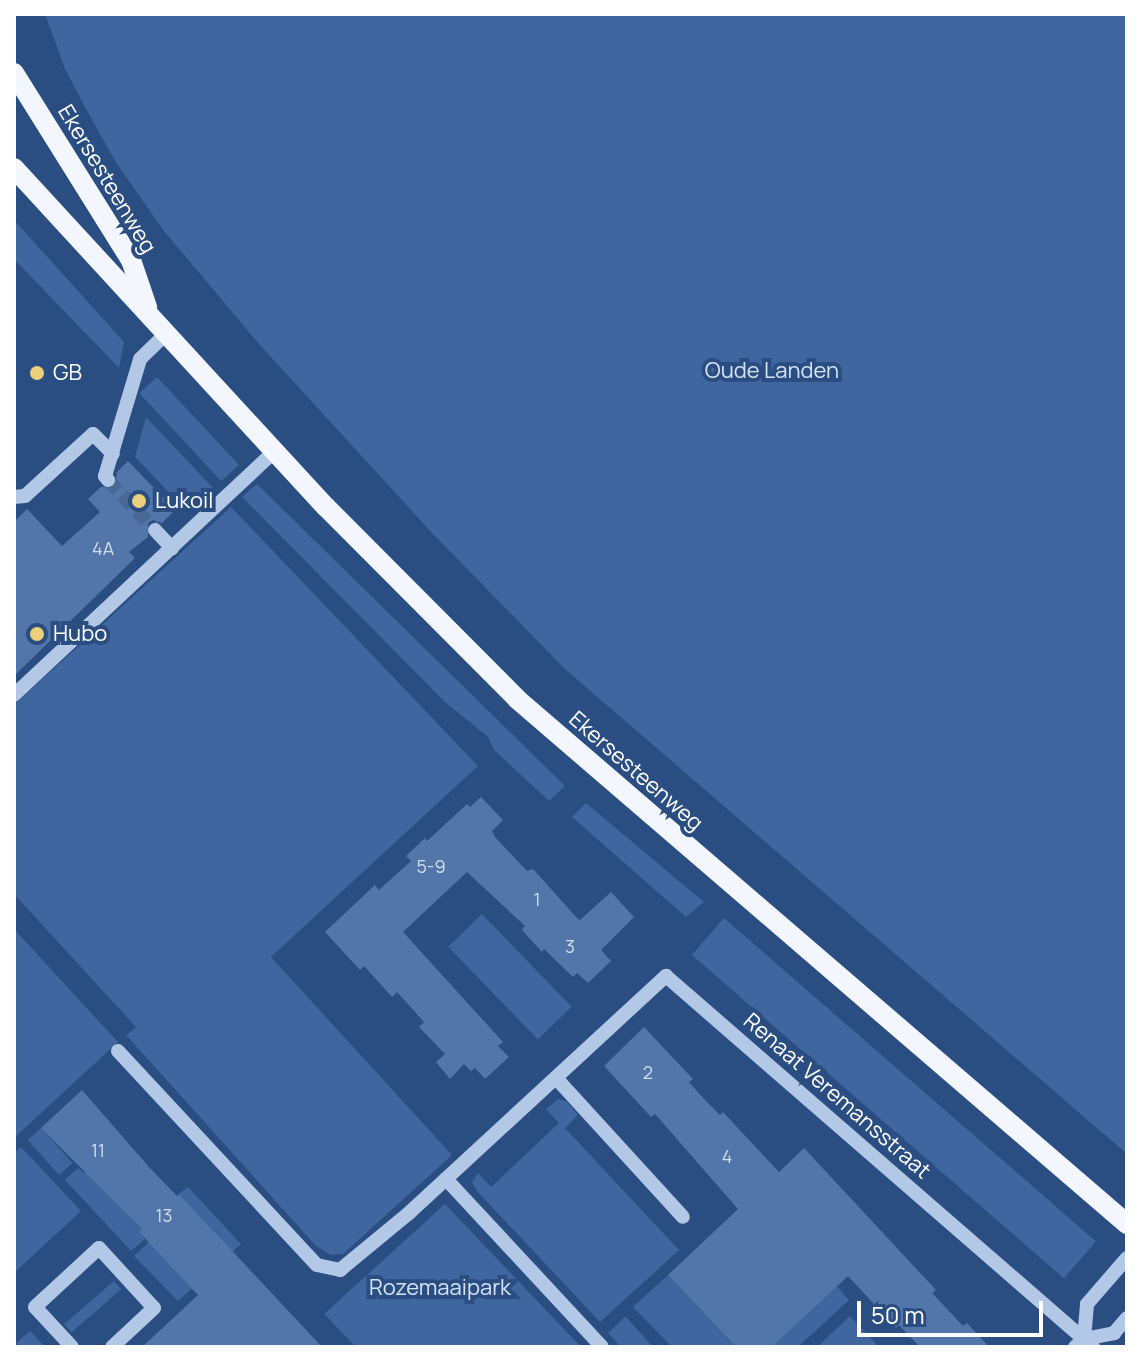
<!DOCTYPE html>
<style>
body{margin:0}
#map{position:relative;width:1141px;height:1361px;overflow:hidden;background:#2a4d82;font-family:Manrope,sans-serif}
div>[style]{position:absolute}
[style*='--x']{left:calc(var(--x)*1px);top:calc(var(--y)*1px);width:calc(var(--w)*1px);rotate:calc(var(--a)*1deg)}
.green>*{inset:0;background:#3f669f;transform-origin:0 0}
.building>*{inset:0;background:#5376aa}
.minor-tunnel>*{height:14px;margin-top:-7px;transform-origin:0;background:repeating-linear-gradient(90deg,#4a6895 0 14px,transparent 0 21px)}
.minor>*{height:14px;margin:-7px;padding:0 7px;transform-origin:7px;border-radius:7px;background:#b3c8e6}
.major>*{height:20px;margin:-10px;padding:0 10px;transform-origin:10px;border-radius:10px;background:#f3f7fd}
.dots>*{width:22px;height:22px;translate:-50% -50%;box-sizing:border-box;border:4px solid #2a4d82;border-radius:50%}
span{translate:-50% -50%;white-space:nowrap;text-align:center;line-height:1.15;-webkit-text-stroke:8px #2a4d82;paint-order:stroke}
.number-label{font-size:18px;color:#d4ddea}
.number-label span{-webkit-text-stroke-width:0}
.street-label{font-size:22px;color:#fff}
.park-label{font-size:22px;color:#d6e3f5}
.poi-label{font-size:22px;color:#fff}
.left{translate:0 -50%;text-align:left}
.frame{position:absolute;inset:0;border:16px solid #fff;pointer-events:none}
.scale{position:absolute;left:857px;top:1301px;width:186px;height:36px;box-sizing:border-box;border:4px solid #fff;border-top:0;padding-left:10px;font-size:24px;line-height:28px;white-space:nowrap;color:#fff;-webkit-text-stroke:6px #2a4d82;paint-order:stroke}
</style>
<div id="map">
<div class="green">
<i style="clip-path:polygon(45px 14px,1127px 14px,1127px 1154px,565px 669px,432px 533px,259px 344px,164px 231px,115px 161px,86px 109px,65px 69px)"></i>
<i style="clip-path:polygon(14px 220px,124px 342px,119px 368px,14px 259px)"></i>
<i style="left:157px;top:377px;width:120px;height:24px;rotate:47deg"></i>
<i style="clip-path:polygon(146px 417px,214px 489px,199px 501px,182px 506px,135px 457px)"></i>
<i style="clip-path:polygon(257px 484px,565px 786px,549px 801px,494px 750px,488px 737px,445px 702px,242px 497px)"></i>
<i style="clip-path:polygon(231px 507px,478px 766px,271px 957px,452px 1155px,343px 1254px,331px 1255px,316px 1246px,126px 1035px,136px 1027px,14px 894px,14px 705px)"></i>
<i style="clip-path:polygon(586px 803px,704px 902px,686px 917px,572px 817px)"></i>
<i style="left:482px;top:914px;width:129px;height:47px;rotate:46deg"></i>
<i style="left:724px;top:918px;width:493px;height:49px;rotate:41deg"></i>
<i style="clip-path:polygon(14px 929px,118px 1042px,14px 1138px)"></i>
<i style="clip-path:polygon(558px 1099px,566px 1101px,578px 1115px,565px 1128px,679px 1250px,600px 1322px,477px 1191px,472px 1182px,478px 1173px,491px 1187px,559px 1123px,546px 1109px)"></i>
<i style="left:41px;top:1128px;width:47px;height:18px;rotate:48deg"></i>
<i style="clip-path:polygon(21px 1147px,81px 1211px,14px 1273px,14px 1153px)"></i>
<i style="clip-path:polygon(78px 1168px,84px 1173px,87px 1171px,142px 1229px,139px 1232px,145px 1239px,131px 1251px,65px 1180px)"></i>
<i style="clip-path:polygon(188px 1187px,241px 1244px,178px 1301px,134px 1256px,149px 1242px,182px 1277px,222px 1240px,179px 1194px)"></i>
<i style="clip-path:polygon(445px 1204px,581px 1347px,356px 1347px,324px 1314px)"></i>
<i style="clip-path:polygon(668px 1275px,736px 1347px,672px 1347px,633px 1307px)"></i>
<i style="left:114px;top:1281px;width:11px;height:66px;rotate:49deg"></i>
<i style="clip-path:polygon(837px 1286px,849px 1300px,798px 1347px,772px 1347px)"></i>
<i style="clip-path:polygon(850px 1316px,879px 1347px,817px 1347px)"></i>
<i style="clip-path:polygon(625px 1317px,626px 1317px,653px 1347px,621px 1347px,608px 1333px)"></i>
<i style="clip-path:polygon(30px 1331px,45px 1347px,20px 1347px,16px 1343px)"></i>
</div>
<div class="building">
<i style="clip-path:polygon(128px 461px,175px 510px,162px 523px,153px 520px,148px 523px,148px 537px,129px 552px,135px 558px,14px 676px,14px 522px,27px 509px,62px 546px,100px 512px,88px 499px,101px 487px,115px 487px,117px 472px)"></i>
<i style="clip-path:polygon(481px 797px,503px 820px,492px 831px,495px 837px,527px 871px,533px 869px,577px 918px,580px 920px,611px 892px,634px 917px,601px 950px,611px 961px,588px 983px,577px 973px,573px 977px,544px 949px,542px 952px,522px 930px,525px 926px,467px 872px,403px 932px,503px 1042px,498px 1046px,509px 1057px,485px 1079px,475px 1068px,471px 1071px,464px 1064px,450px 1079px,436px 1062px,445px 1054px,419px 1027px,424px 1022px,397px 992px,392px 997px,364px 966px,360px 970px,325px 932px,375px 885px,379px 890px,411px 861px,406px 856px,425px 838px,427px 841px,467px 804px,470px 807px)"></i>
<i style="clip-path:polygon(644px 1027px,693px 1079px,689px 1082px,704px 1099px,720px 1115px,723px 1112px,779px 1172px,804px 1148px,936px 1290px,932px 1293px,963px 1326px,967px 1323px,989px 1347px,920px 1347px,899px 1325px,896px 1328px,848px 1276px,772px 1347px,736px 1347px,668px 1275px,738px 1209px,655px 1114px,651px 1117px,604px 1066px)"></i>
<i style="clip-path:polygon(82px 1090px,149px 1167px,177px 1196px,179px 1194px,322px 1347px,142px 1347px,198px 1295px,139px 1232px,142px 1229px,41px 1128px)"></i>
</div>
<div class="minor-tunnel">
<i style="--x:108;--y:480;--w:69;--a:46.8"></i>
</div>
<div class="minor">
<i style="--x:108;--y:480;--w:5;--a:-127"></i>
<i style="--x:105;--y:476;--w:122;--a:-73.3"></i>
<i style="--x:140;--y:359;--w:37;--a:-44"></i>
<i style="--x:14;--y:497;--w:11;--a:-5"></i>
<i style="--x:25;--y:496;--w:92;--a:-42.4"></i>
<i style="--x:93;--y:434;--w:28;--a:45"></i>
<i style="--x:155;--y:530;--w:25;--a:47"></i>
<i style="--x:14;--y:695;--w:357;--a:-43.1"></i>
<i style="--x:118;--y:1051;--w:292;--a:47.1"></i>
<i style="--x:317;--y:1265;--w:24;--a:12"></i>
<i style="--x:340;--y:1270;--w:89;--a:-39.6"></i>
<i style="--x:409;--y:1213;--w:350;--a:-42.7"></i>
<i style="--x:666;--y:976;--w:566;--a:40.99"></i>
<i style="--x:556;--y:1078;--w:188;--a:47.6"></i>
<i style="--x:446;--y:1179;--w:229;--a:47.1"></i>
<i style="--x:1084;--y:1339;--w:35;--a:-85"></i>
<i style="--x:1087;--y:1304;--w:61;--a:-49"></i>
<i style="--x:72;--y:1347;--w:54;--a:-132.8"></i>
<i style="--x:35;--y:1307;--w:87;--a:-42.7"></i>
<i style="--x:99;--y:1248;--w:81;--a:47.5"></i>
<i style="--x:154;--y:1308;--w:57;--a:137.1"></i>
<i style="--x:1075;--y:1347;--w:12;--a:-42"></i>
<i style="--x:1084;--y:1339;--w:31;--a:-11"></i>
<i style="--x:1114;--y:1333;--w:20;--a:-49"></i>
</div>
<div class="major">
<i style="--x:14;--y:73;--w:221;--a:58"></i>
<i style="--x:131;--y:260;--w:50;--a:71.2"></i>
<i style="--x:14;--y:168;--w:461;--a:47.4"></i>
<i style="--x:326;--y:507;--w:271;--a:45.1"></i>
<i style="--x:517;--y:699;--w:805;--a:40.72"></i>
</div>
<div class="dots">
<i style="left:37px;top:373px;background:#eccf7a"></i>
<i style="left:139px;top:501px;background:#eccf7a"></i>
<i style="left:37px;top:634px;background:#eccf7a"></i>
</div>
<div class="number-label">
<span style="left:103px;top:548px">4A</span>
<span style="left:431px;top:866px">5-9</span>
<span style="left:537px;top:899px">1</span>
<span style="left:570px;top:946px">3</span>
<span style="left:648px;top:1072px">2</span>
<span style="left:98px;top:1150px">11</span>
<span style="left:727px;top:1156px">4</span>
<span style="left:164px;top:1215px">13</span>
</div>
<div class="street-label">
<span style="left:107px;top:179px;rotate:59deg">Ekersesteenweg</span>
<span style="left:636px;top:771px;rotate:41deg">Ekersesteenweg</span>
<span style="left:837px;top:1096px;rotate:41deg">Renaat Veremansstraat</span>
</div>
<div class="park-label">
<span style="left:772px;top:371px">Oude Landen</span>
<span style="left:440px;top:1288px">Rozemaaipark</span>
</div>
<div class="poi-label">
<span class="left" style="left:53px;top:373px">GB</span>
<span class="left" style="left:155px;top:501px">Lukoil</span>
<span class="left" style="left:53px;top:634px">Hubo</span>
</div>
<div class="frame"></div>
<div class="scale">50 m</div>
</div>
